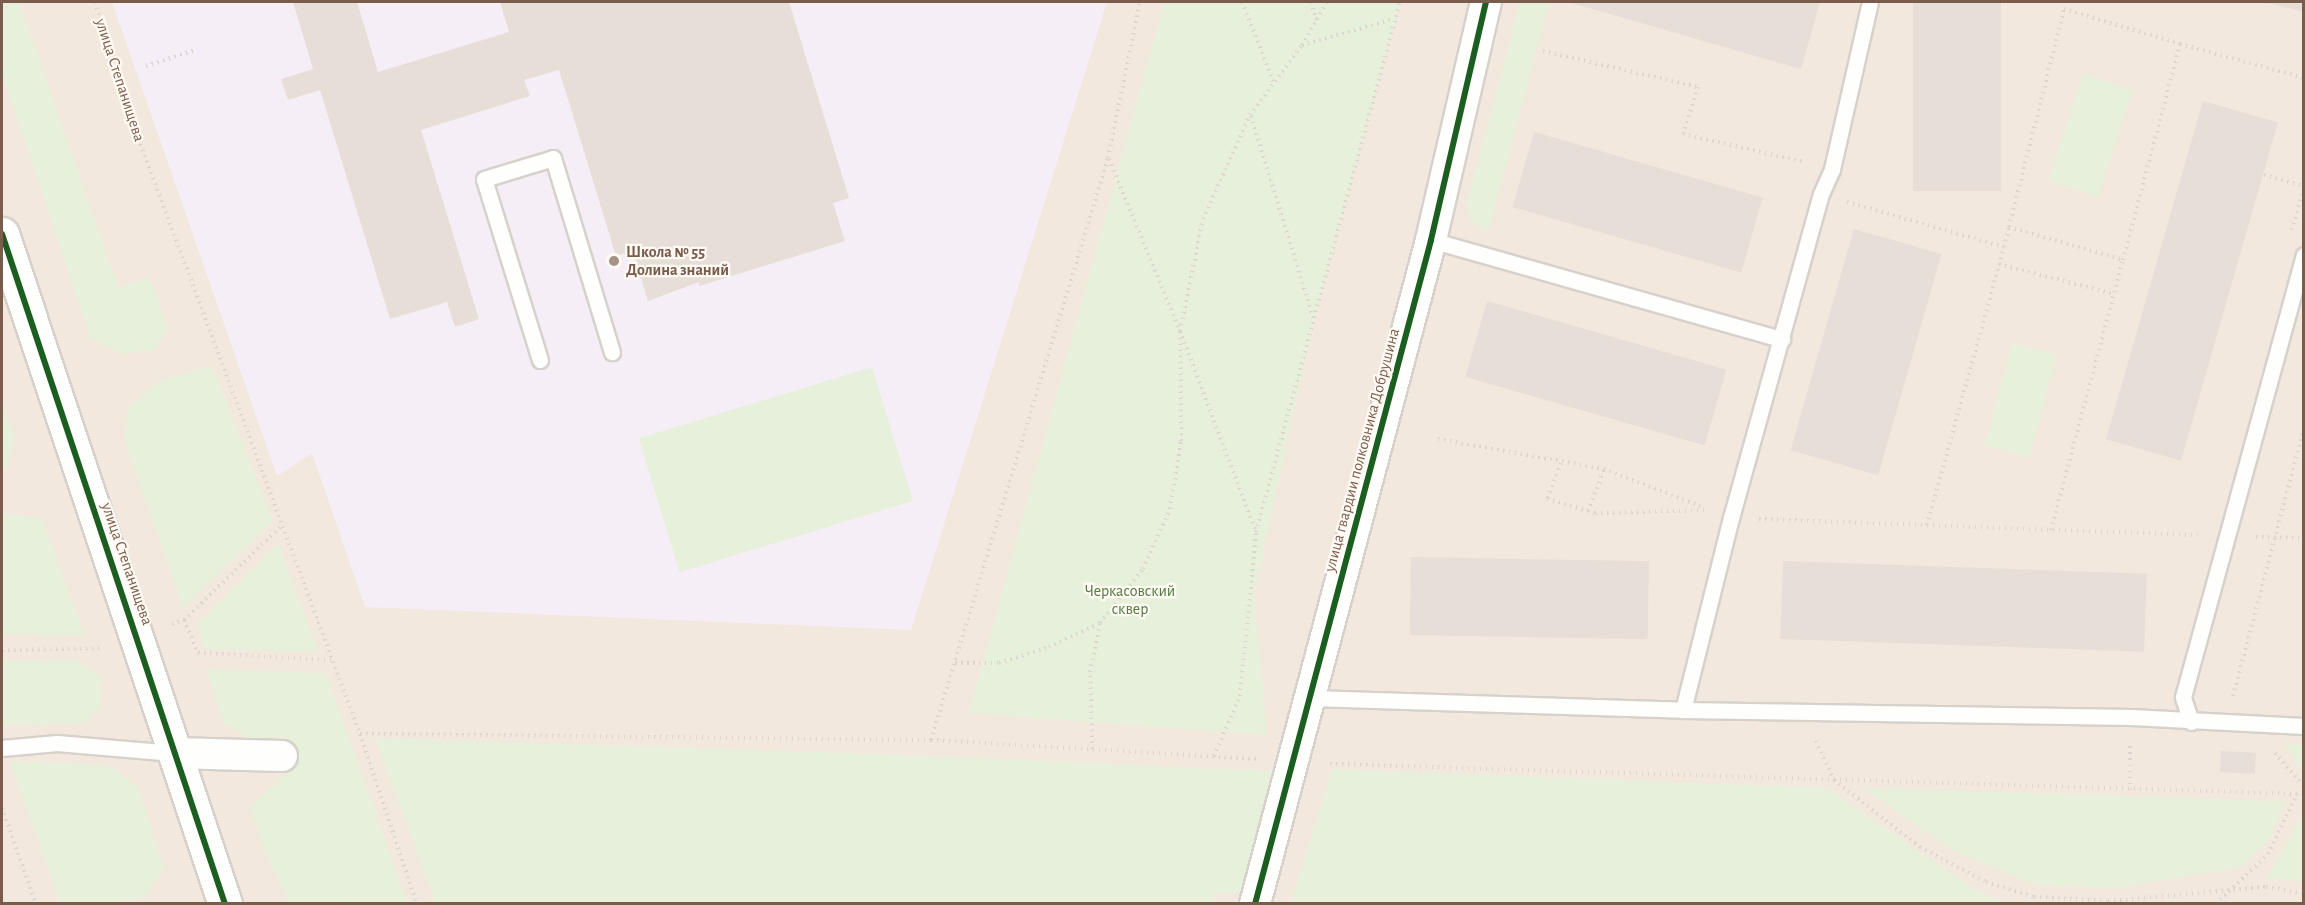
<!DOCTYPE html>
<meta charset="utf-8">
<style>
body{margin:0}
#map{position:relative;width:2305px;height:905px;overflow:hidden;background:#f9f5f0;font-family:"Alegreya Sans",sans-serif}
div>[style]{position:absolute}
[style*='--x']{left:calc(var(--x)*1px);top:calc(var(--y)*1px);width:calc(var(--w)*1px);rotate:calc(var(--a)*1deg)}
.residential>*{inset:0;background:#f2e8de;transform-origin:0 0}
.education>*{inset:0;background:#f6eef6}
.green>*{inset:0;background:#e7f0db;transform-origin:0 0}
.building>*{inset:0;background:#e6ded7;transform-origin:0 0}
.path>*{height:4px;margin-top:-2px;transform-origin:0;background:repeating-linear-gradient(90deg,#dcd5d0 0 1.5px,transparent 0 6px)}
.roads{filter:drop-shadow(2px 0 #d7d1cb) drop-shadow(-2px 0 #d7d1cb) drop-shadow(0 2px #d7d1cb) drop-shadow(0 -2px #d7d1cb)}
.service>*{height:15px;margin:-7.5px;padding:0 7.5px;transform-origin:7.5px;border-radius:7.5px;background:#fefefd}
.minor>*{height:30px;margin:-15px;padding:0 15px;transform-origin:15px;border-radius:15px;background:#fefefd}
.tertiary>*{height:33px;margin:-16.5px;padding:0 16.5px;transform-origin:16.5px;border-radius:16.5px;background:#fefefd}
.cycleway>*{height:6px;margin:-3px;padding:0 3px;transform-origin:3px;border-radius:3px;background:#1b5e20}
.dots>*{width:16px;height:16px;translate:-50% -50%;box-sizing:border-box;border:3px solid #fffaf3;border-radius:50%}
span{translate:-50% -50%;white-space:nowrap;text-align:center;line-height:1.15;-webkit-text-stroke:4.5px #fffaf3;paint-order:stroke}
.street-label{font-size:16px;color:#7a5c4d}
.poi-label{font-size:16px;color:#7a5c4d;font-weight:700}
.left{translate:0 -50%;text-align:left}
.park-label{font-size:16px;color:#537a41}
.frame{position:absolute;inset:0;border:3px solid #7a5c4d;pointer-events:none}
</style>
<div id="map">
<div class="residential">
<i style="left:2px;top:2px;width:2301px;height:901px"></i>
</div>
<div class="education">
<i style="clip-path:polygon(112px 2px,1107px 2px,911px 630px,365px 607px,312px 453px,277px 476px)"></i>
</div>
<div class="green">
<i style="clip-path:polygon(2px 2px,19px 2px,118px 287px,148px 278px,158px 298px,167px 330px,154px 350px,123px 354px,90px 338px,2px 71px)"></i>
<i style="clip-path:polygon(1164px 2px,1400px 2px,1314px 319px,1254px 593px,1267px 735px,969px 713px)"></i>
<i style="clip-path:polygon(1520px 2px,1549px 2px,1488px 232px,1471px 222px,1467px 203px)"></i>
<i style="left:2083px;top:74px;width:52px;height:112px;rotate:18deg"></i>
<i style="left:2012px;top:343px;width:46px;height:106px;rotate:15deg"></i>
<i style="clip-path:polygon(212px 365px,273px 521px,183px 608px,124px 438px,128px 407px,158px 382px)"></i>
<i style="left:872px;top:367px;width:140px;height:244px;rotate:73deg"></i>
<i style="clip-path:polygon(2px 402px,14px 435px,9px 465px,2px 470px)"></i>
<i style="clip-path:polygon(2px 513px,41px 518px,85px 636px,2px 634px)"></i>
<i style="clip-path:polygon(278px 543px,318px 652px,204px 649px,198px 623px)"></i>
<i style="clip-path:polygon(2px 660px,78px 661px,101px 676px,100px 708px,84px 723px,2px 725px)"></i>
<i style="clip-path:polygon(206px 669px,326px 673px,407px 903px,289px 901px,267px 857px,250px 806px,298px 764px,285px 737px,252px 739px,223px 722px)"></i>
<i style="clip-path:polygon(375px 738px,880px 754px,1274px 771px,1240px 893px,1216px 893px,1212px 903px,436px 904px)"></i>
<i style="clip-path:polygon(2284px 744px,2303px 745px,2303px 771px)"></i>
<i style="clip-path:polygon(10px 761px,108px 765px,138px 786px,164px 869px,143px 899px,60px 903px)"></i>
<i style="clip-path:polygon(1332px 769px,1827px 788px,1971px 887px,2003px 903px,1291px 903px)"></i>
<i style="clip-path:polygon(1863px 788px,2285px 801px,2269px 839px,2241px 867px,2117px 888px,2036px 885px,1953px 850px)"></i>
<i style="clip-path:polygon(2303px 814px,2303px 881px,2266px 879px)"></i>
</div>
<div class="building">
<i style="clip-path:polygon(293px 2px,357px 2px,378px 72px,509px 32px,500px 2px,789px 2px,849px 198px,833px 203px,845px 241px,699px 286px,699px 282px,648px 301px,633px 251px,616px 256px,559px 70px,524px 80px,530px 96px,421px 130px,479px 319px,455px 327px,447px 302px,390px 319px,320px 90px,288px 100px,281px 79px,313px 69px)"></i>
<i style="clip-path:polygon(1568px 2px,1820px 2px,1801px 69px)"></i>
<i style="left:1913px;top:2px;width:88px;height:189px"></i>
<i style="clip-path:polygon(2265px 2px,2304px 2px,2304px 12px)"></i>
<i style="left:2203px;top:101px;width:78px;height:352px;rotate:16deg"></i>
<i style="left:1534px;top:132px;width:238px;height:78px;rotate:16deg"></i>
<i style="left:1854px;top:229px;width:91px;height:230px;rotate:16deg"></i>
<i style="left:1487px;top:301px;width:249px;height:79px;rotate:16deg"></i>
<i style="left:1411px;top:557px;width:238px;height:78px;rotate:1deg"></i>
<i style="left:1783px;top:561px;width:364px;height:78px;rotate:2deg"></i>
<i style="left:2221px;top:751px;width:35px;height:21px;rotate:3deg"></i>
</div>
<div class="path">
<i style="--x:95;--y:2;--w:119;--a:72.9"></i>
<i style="--x:130;--y:116;--w:659;--a:69.59"></i>
<i style="--x:360;--y:734;--w:179;--a:71.5"></i>
<i style="--x:1242;--y:2;--w:87;--a:68.4"></i>
<i style="--x:1311;--y:2;--w:19;--a:74"></i>
<i style="--x:1302;--y:45;--w:96;--a:-15.8"></i>
<i style="--x:1543;--y:51;--w:159;--a:13.1"></i>
<i style="--x:1698;--y:87;--w:49;--a:107.7"></i>
<i style="--x:1683;--y:134;--w:124;--a:13"></i>
<i style="--x:146;--y:66;--w:52;--a:-18.1"></i>
<i style="--x:1251;--y:116;--w:211;--a:72.9"></i>
<i style="--x:1109;--y:159;--w:186;--a:67.6"></i>
<i style="--x:1180;--y:331;--w:215;--a:69.3"></i>
<i style="--x:2264;--y:175;--w:41;--a:15.4"></i>
<i style="--x:1847;--y:202;--w:163;--a:16"></i>
<i style="--x:2004;--y:247;--w:21;--a:-76"></i>
<i style="--x:2009;--y:227;--w:119;--a:16.1"></i>
<i style="--x:2123;--y:260;--w:223;--a:-75.2"></i>
<i style="--x:2180;--y:44;--w:129;--a:15.3"></i>
<i style="--x:2009;--y:227;--w:225;--a:-75.8"></i>
<i style="--x:2064;--y:9;--w:121;--a:16.8"></i>
<i style="--x:2292;--y:230;--w:44;--a:-74.1"></i>
<i style="--x:1999;--y:264;--w:119;--a:14.6"></i>
<i style="--x:1438;--y:439;--w:169;--a:10.2"></i>
<i style="--x:1604;--y:469;--w:108;--a:21.1"></i>
<i style="--x:1561;--y:463;--w:39;--a:111"></i>
<i style="--x:1547;--y:499;--w:50;--a:16.3"></i>
<i style="--x:1595;--y:513;--w:109;--a:-1.6"></i>
<i style="--x:1588;--y:511;--w:45;--a:-69.1"></i>
<i style="--x:1759;--y:519;--w:439;--a:2.1"></i>
<i style="--x:1927;--y:525;--w:288;--a:-74.5"></i>
<i style="--x:2051;--y:530;--w:279;--a:-75.1"></i>
<i style="--x:2256;--y:537;--w:48;--a:1.2"></i>
<i style="--x:184;--y:620;--w:36;--a:67"></i>
<i style="--x:198;--y:653;--w:134;--a:3"></i>
<i style="--x:172;--y:624;--w:13;--a:-18"></i>
<i style="--x:184;--y:620;--w:136;--a:-44.1"></i>
<i style="--x:2;--y:650;--w:100;--a:-1.1"></i>
<i style="--x:955;--y:663;--w:44;--a:0"></i>
<i style="--x:999;--y:663;--w:52;--a:-17.7"></i>
<i style="--x:1049;--y:647;--w:56;--a:-25.2"></i>
<i style="--x:1100;--y:623;--w:69;--a:-51.5"></i>
<i style="--x:1143;--y:569;--w:66;--a:-65.8"></i>
<i style="--x:1170;--y:509;--w:69;--a:-80.8"></i>
<i style="--x:1181;--y:441;--w:110;--a:-90.5"></i>
<i style="--x:1180;--y:331;--w:114;--a:-78.4"></i>
<i style="--x:1203;--y:219;--w:114;--a:-65.7"></i>
<i style="--x:1250;--y:115;--w:87;--a:-53.4"></i>
<i style="--x:1302;--y:45;--w:50;--a:-59.8"></i>
<i style="--x:2233;--y:696;--w:278;--a:-75.2"></i>
<i style="--x:360;--y:734;--w:571;--a:0.6"></i>
<i style="--x:931;--y:740;--w:326;--a:3.3"></i>
<i style="--x:931;--y:740;--w:608;--a:-73.08"></i>
<i style="--x:1108;--y:158;--w:159;--a:-78.4"></i>
<i style="--x:1816;--y:741;--w:43;--a:65.2"></i>
<i style="--x:1834;--y:780;--w:109;--a:37.9"></i>
<i style="--x:1920;--y:847;--w:75;--a:27.9"></i>
<i style="--x:1986;--y:882;--w:50;--a:17.4"></i>
<i style="--x:2034;--y:897;--w:74;--a:3.1"></i>
<i style="--x:2108;--y:901;--w:159;--a:-5.1"></i>
<i style="--x:2266;--y:887;--w:38;--a:9"></i>
<i style="--x:1092;--y:749;--w:77;--a:-91.5"></i>
<i style="--x:1090;--y:672;--w:49;--a:-78.2"></i>
<i style="--x:2275;--y:753;--w:45;--a:49.5"></i>
<i style="--x:1214;--y:756;--w:65;--a:-66.6"></i>
<i style="--x:1240;--y:696;--w:165;--a:-84.4"></i>
<i style="--x:1256;--y:532;--w:549;--a:-74.8"></i>
<i style="--x:1330;--y:764;--w:974;--a:1.76"></i>
<i style="--x:2130;--y:790;--w:45;--a:-90"></i>
<i style="--x:2;--y:808;--w:102;--a:70.5"></i>
<i style="--x:2216;--y:904;--w:72;--a:-43.9"></i>
<i style="--x:2268;--y:854;--w:67;--a:-64.2"></i>
</div>
<div class="roads">
<div class="service">
<i style="--x:1431;--y:240;--w:365;--a:15.8"></i>
<i style="--x:540;--y:360;--w:189;--a:-107.2"></i>
<i style="--x:484;--y:179;--w:72;--a:-16.9"></i>
<i style="--x:553;--y:158;--w:203;--a:73.1"></i>
<i style="--x:1311;--y:698;--w:372;--a:1.8"></i>
<i style="--x:1683;--y:710;--w:448;--a:0.9"></i>
<i style="--x:2131;--y:717;--w:173;--a:3"></i>
<i style="--x:1683;--y:710;--w:198;--a:-76"></i>
<i style="--x:1731;--y:518;--w:336;--a:-74.5"></i>
<i style="--x:1821;--y:194;--w:27;--a:-66"></i>
<i style="--x:1832;--y:169;--w:171;--a:-77.2"></i>
<i style="--x:2191;--y:722;--w:26;--a:-108"></i>
<i style="--x:2183;--y:697;--w:458;--a:-74.7"></i>
<i style="--x:2;--y:748;--w:55;--a:-5.2"></i>
<i style="--x:57;--y:743;--w:117;--a:4.9"></i>
</div>
<div class="minor">
<i style="--x:174;--y:753;--w:108;--a:1.6"></i>
<i style="--x:1255;--y:904;--w:687;--a:-75.15"></i>
<i style="--x:1431;--y:240;--w:244;--a:-77"></i>
</div>
<div class="tertiary">
<i style="--x:2;--y:234;--w:706;--a:71.59"></i>
</div>
</div>
<div class="cycleway">
<i style="--x:2;--y:234;--w:706;--a:71.59"></i>
<i style="--x:1255;--y:904;--w:687;--a:-75.15"></i>
<i style="--x:1431;--y:240;--w:244;--a:-77"></i>
</div>
<div class="dots">
<i style="left:614px;top:261px;background:#a69286"></i>
</div>
<div class="street-label">
<span style="left:120px;top:80px;rotate:72deg">улица Степанищева</span>
<span style="left:1362px;top:450px;rotate:-75deg">улица гвардии полковника Добрушина</span>
<span style="left:127px;top:564px;rotate:71deg">улица Степанищева</span>
</div>
<div class="poi-label">
<span class="left" style="left:626px;top:261px">Школа № 55<br>Долина знаний</span>
</div>
<div class="park-label">
<span style="left:1130px;top:600px">Черкасовский<br>сквер</span>
</div>
<div class="frame"></div>
</div>
